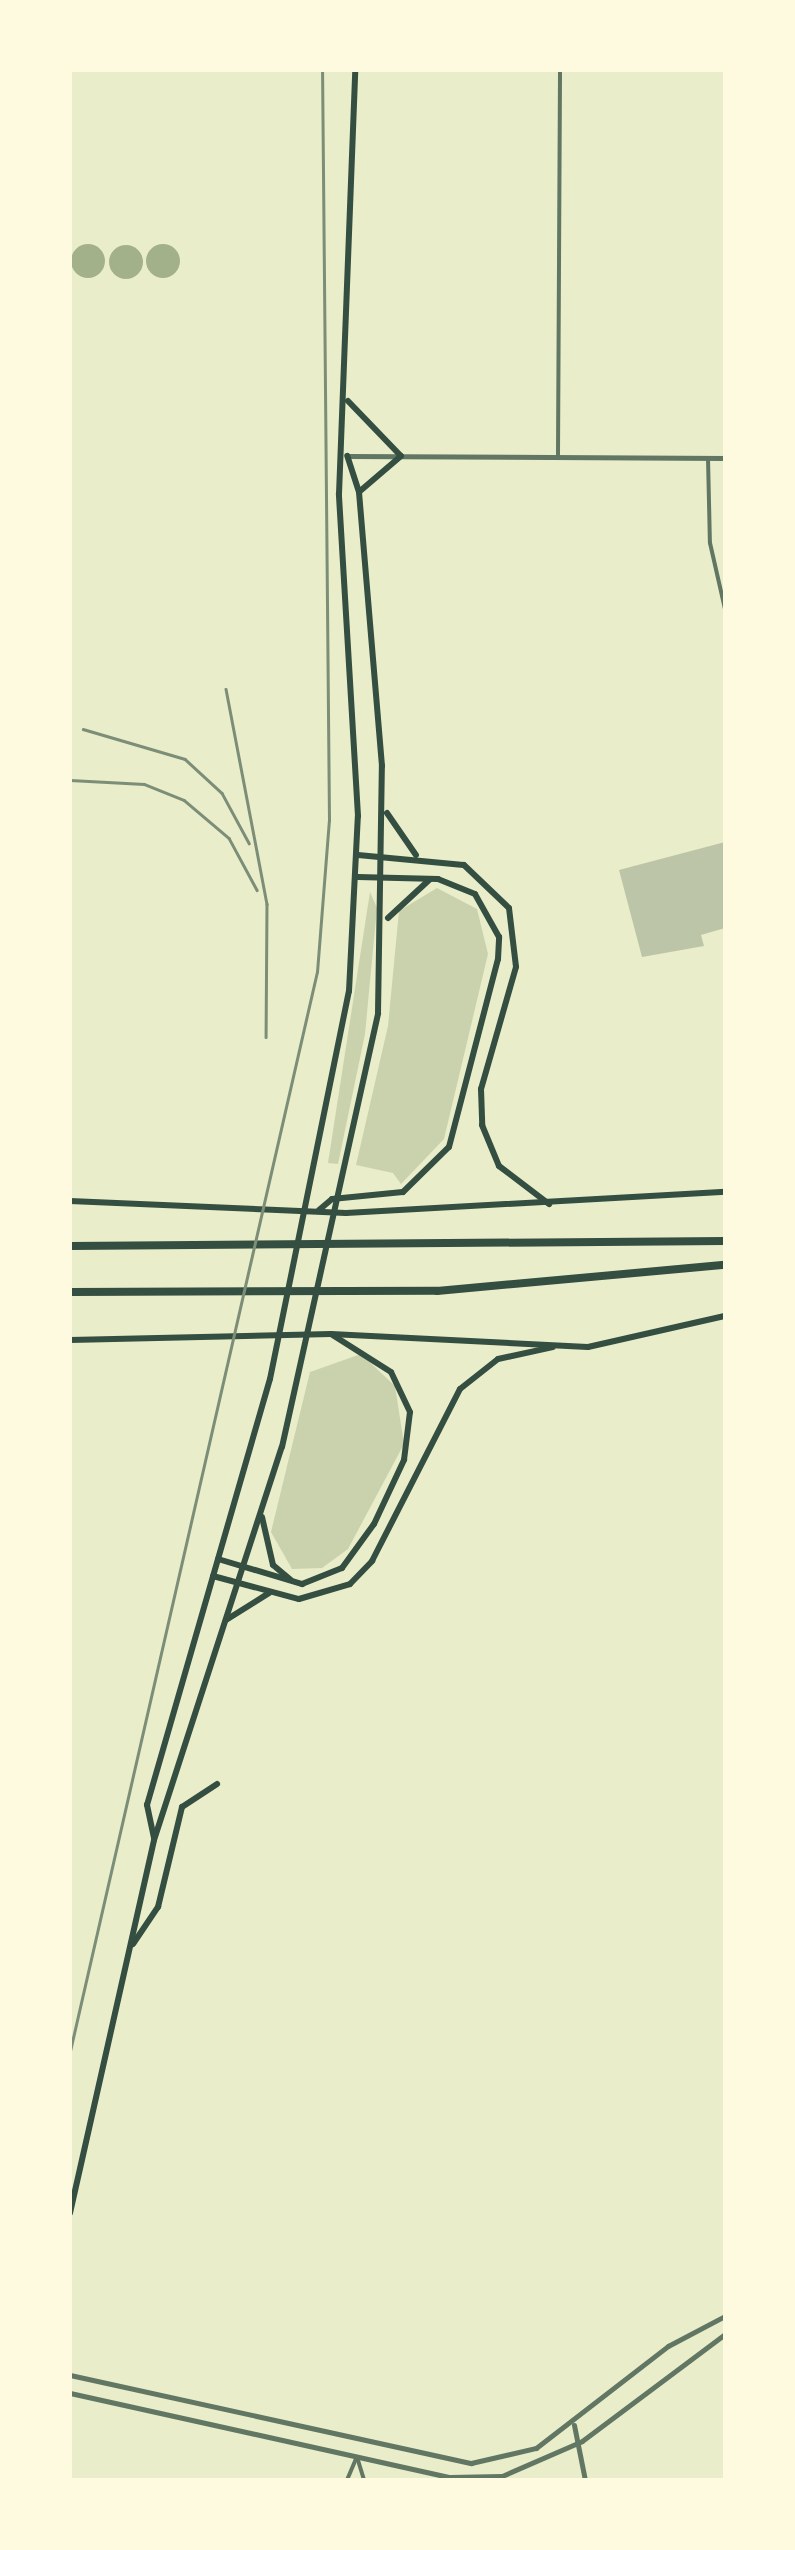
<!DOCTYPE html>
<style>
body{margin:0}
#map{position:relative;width:795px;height:2550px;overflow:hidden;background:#e9edc9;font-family:"Asap Condensed",sans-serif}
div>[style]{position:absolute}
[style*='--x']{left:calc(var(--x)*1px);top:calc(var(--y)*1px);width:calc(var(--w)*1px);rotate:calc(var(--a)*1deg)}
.green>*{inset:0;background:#cad2ad}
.water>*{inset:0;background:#a3b18a}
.round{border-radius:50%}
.building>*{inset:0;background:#bcc5a7}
.minor>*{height:4px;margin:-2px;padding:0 2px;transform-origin:2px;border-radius:2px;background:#617663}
.tertiary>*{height:5px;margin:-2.5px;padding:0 2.5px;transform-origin:2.5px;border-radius:2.5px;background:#617663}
.secondary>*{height:6px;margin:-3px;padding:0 3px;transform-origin:3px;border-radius:3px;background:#344e41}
.primary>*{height:6px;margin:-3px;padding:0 3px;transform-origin:3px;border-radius:3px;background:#344e41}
.motorway>*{height:8px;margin:-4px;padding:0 4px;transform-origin:4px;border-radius:4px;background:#344e41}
.rail>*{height:2.5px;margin:-1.25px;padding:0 1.25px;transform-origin:1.25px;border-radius:1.25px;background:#7c8e77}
span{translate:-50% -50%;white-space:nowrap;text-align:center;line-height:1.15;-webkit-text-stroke:8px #fefae0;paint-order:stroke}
.frame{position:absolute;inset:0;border:72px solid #fefae0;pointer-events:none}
</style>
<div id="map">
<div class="green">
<i style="clip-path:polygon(437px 888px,477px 909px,488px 954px,444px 1139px,401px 1184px,393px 1173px,356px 1165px,388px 1026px,399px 911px)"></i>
<i style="clip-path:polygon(370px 892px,377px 908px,365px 1034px,338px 1164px,328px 1163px)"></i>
<i style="clip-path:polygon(361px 1354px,395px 1386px,404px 1444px,348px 1549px,322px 1568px,292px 1569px,271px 1532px,310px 1372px)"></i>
</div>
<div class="water">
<i class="round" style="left:71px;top:244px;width:34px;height:34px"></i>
<i class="round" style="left:146px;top:244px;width:34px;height:34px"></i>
<i class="round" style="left:109px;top:245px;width:34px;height:34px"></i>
</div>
<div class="building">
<i style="clip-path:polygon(725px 842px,725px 928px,701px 935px,704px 946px,642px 957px,619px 870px)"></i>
</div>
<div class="minor">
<i style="--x:558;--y:455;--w:385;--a:-89.7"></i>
<i style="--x:708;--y:458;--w:85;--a:88.7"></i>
<i style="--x:710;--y:543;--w:68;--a:77.2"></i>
<i style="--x:357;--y:2457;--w:24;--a:73"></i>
<i style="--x:347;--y:2480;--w:25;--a:-67"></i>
</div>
<div class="tertiary">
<i style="--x:348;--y:456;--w:377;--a:0.3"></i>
<i style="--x:70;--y:2375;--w:411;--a:12.4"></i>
<i style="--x:471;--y:2463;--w:67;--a:-13"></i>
<i style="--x:536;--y:2448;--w:167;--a:-37.7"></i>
<i style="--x:668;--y:2346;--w:64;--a:-27.8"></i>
<i style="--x:70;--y:2393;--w:389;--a:12.5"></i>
<i style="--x:450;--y:2477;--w:52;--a:-1.1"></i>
<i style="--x:502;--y:2476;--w:87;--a:-23.6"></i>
<i style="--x:582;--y:2441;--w:179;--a:-36.8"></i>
<i style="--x:574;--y:2425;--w:56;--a:78.7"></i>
</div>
<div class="secondary">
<i style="--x:70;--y:1201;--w:276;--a:2.5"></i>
<i style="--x:346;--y:1213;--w:380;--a:-3.2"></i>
<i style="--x:70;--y:1340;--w:261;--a:-1.3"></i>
<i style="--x:331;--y:1334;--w:257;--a:2.9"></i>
<i style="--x:588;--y:1347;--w:140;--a:-12.8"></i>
</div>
<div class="primary">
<i style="--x:348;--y:401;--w:76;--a:46.1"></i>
<i style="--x:401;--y:456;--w:55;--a:139.4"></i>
<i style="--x:387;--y:813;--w:51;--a:55.4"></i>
<i style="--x:358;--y:855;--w:106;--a:5.4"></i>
<i style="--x:464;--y:865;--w:62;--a:43.7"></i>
<i style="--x:509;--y:908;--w:59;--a:83.2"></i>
<i style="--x:516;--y:967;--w:127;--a:106"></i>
<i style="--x:481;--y:1089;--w:36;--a:88"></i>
<i style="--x:482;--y:1125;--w:44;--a:67.5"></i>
<i style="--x:499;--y:1166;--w:63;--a:37.2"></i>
<i style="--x:388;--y:918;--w:56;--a:-42.8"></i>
<i style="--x:319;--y:1210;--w:17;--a:-40"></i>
<i style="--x:332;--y:1199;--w:71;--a:-5.6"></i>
<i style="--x:403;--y:1192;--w:64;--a:-44.4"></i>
<i style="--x:449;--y:1147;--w:194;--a:-75.4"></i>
<i style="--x:498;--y:959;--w:22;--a:-87"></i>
<i style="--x:499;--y:937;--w:49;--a:-119.2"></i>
<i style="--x:475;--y:894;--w:40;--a:-158"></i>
<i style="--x:438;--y:879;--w:80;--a:-178.6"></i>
<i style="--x:262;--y:1517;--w:49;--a:77.1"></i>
<i style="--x:273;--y:1565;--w:23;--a:40"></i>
<i style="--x:218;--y:1559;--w:88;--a:16.6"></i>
<i style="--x:302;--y:1584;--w:43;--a:-21.8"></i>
<i style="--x:342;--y:1568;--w:54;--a:-54"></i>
<i style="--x:374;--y:1524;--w:71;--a:-64.9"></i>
<i style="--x:404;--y:1460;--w:48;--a:-82.9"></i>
<i style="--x:410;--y:1412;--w:44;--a:-115.4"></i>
<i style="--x:391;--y:1372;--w:71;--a:-147.7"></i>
<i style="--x:213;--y:1576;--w:89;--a:15"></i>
<i style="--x:299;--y:1599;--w:53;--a:-16.4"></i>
<i style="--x:350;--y:1584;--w:32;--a:-46"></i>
<i style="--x:372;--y:1561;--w:193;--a:-62.9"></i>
<i style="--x:460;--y:1389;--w:48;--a:-38.3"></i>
<i style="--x:498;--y:1359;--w:56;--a:-12.3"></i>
<i style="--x:226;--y:1620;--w:51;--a:-32.1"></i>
<i style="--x:154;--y:1838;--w:34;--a:-102"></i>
<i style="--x:147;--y:1805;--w:443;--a:-73.9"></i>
<i style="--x:270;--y:1379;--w:396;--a:-78.5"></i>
<i style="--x:349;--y:991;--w:175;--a:-87.1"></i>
<i style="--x:358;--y:816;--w:323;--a:-93.4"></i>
<i style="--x:339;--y:494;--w:424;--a:-87.8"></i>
<i style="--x:133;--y:1944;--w:45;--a:-56"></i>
<i style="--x:158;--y:1907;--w:103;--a:-76.5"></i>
<i style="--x:182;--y:1807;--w:42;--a:-33.3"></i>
<i style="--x:70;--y:2213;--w:382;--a:-77.3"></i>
<i style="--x:154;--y:1840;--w:413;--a:-72"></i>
<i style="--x:282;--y:1447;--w:444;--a:-77.5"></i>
<i style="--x:378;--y:1013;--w:247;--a:-89.1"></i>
<i style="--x:382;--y:766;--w:275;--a:-94.8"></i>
<i style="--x:359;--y:492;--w:38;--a:-108"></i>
</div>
<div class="motorway">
<i style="--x:70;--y:1246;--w:655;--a:-0.44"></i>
<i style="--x:70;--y:1292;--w:367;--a:-0.2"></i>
<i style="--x:437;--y:1291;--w:289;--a:-5.2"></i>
</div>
<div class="rail">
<i style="--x:226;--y:689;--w:219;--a:79.2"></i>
<i style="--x:267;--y:904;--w:133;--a:90.4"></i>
<i style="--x:83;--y:729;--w:106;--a:16.4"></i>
<i style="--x:185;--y:759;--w:50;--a:42.6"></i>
<i style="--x:222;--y:793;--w:57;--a:61.6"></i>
<i style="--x:70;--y:780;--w:74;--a:3.1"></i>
<i style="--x:144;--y:784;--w:43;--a:21.8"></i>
<i style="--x:184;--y:800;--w:59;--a:40.2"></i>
<i style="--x:229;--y:838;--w:59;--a:61.7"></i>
<i style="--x:70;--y:2051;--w:1107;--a:-77.11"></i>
<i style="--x:317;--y:972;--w:151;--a:-85.5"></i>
<i style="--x:329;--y:821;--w:751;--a:-90.53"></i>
</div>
<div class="frame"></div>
</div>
